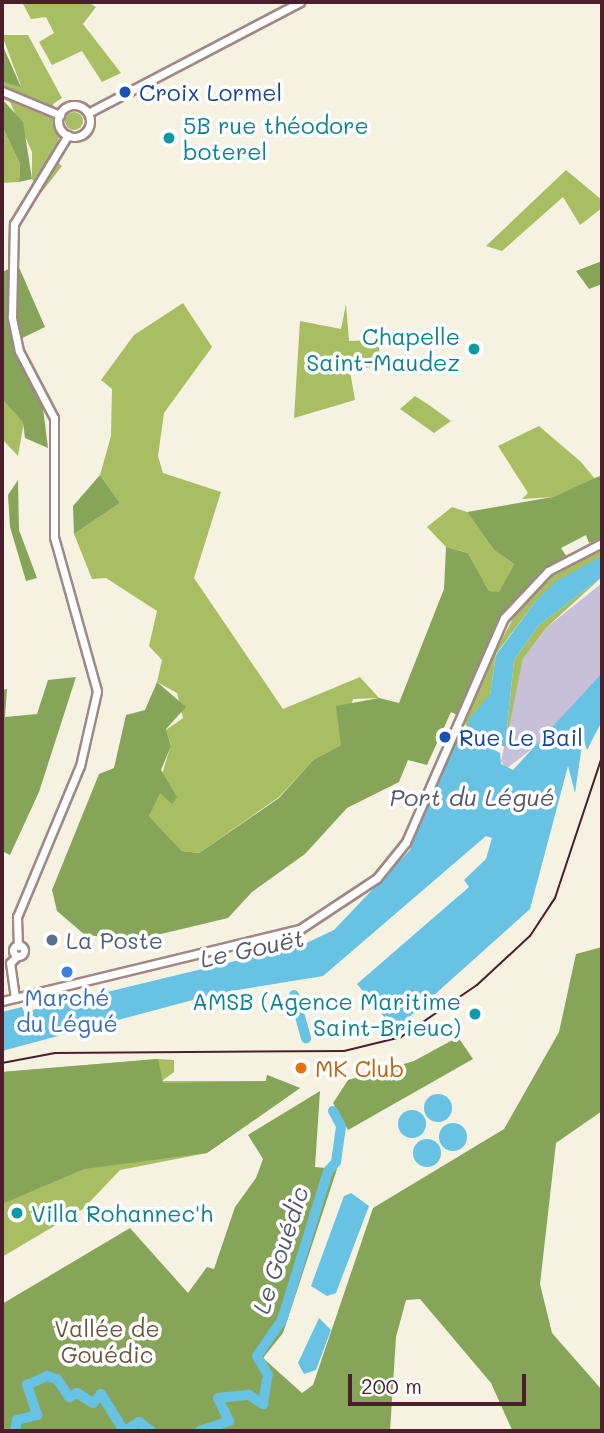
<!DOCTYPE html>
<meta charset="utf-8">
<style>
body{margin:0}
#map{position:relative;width:604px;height:1433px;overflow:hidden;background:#f5f2e2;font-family:Mali,sans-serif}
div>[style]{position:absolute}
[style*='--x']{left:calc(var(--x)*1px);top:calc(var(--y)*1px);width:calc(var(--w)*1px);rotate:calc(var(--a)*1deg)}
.industrial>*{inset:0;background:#c7c0d8}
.green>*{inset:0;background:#a9be63}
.round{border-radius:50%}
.forest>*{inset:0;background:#86a559}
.water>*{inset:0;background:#67c2e4}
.river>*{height:10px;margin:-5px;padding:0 5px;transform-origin:5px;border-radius:5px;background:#67c2e4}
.roads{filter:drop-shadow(2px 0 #a08886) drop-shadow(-2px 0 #a08886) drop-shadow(0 2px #a08886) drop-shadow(0 -2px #a08886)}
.tertiary>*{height:7px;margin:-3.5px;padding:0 3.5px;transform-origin:3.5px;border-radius:3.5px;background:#fff}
.tertiary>.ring{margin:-3.5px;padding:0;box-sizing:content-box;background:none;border:7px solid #fff;border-radius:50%}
.rail>*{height:2px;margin:-1px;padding:0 1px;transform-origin:1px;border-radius:1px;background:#4a1f2b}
.dots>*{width:19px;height:19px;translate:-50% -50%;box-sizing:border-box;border:4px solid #fff;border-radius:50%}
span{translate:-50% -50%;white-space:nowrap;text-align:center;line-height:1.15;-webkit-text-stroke:7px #fff;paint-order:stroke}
.transit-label{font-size:23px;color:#164399}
.left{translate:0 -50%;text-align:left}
.culture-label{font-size:23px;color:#0d838f}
.right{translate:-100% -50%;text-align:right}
.service-label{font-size:23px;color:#4e5e75}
.shop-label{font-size:23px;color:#366cbe}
.food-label{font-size:23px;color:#c56008}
.park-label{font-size:23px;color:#6b573f}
.water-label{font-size:24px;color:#54586c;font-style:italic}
.frame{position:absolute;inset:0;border:4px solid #4a1f2b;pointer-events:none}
.scale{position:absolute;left:348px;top:1374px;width:178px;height:32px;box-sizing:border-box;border:4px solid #4a1f2b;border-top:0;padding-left:9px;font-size:21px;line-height:24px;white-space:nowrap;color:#4a1f2b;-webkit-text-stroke:5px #fff;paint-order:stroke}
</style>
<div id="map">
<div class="industrial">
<i style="clip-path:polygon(602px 583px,602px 673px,546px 738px,506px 769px,501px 761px,523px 659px,546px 628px)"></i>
</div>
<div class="green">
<i style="clip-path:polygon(22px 2px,88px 2px,96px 7px,83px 24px,121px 73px,102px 82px,82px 51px,52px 65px,39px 42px,54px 33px,46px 17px,31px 19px)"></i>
<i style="clip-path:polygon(2px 35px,28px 35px,62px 98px,53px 104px,59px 137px,52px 158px,62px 166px,41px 193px,32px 179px,32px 152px,10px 102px,2px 99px,2px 82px,21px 86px)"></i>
<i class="round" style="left:65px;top:112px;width:18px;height:18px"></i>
<i style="clip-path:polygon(2px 126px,20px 164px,19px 182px,2px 183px)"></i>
<i style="clip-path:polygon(566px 170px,602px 200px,602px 208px,580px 225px,563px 197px,502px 251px,486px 246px)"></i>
<i style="clip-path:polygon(183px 303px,212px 347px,164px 413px,158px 456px,163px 473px,221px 492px,194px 578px,283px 709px,360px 677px,379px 698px,353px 699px,341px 745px,313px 760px,279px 797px,199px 853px,182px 851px,149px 816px,171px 745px,166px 730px,183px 718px,177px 693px,157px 682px,162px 660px,149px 646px,157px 611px,106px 578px,92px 579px,74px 534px,120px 503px,100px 475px,111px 436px,112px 389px,101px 380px,134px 335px)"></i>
<i style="clip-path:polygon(346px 304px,349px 341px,379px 340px,380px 365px,350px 371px,355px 400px,294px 418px,300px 321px,341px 329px)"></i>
<i style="clip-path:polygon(415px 396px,429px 405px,451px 421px,434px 433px,400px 409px)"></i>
<i style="clip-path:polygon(2px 399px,24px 422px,18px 456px,2px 439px)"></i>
<i style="clip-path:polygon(539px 426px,581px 462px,595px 479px,553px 497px,522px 499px,528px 493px,498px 446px)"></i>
<i style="clip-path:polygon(452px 507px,467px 512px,494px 550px,514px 564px,499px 593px,489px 591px,468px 553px,446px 547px,427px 527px)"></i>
<i style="clip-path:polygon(602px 547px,602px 556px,535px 602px,496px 654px,490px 696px,468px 728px,461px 717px,521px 603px,570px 560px)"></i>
<i style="clip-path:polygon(602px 577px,546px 628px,523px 659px,505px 747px,514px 660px,538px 626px)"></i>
<i style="clip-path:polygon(158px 1059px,174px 1060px,174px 1072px,162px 1081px,266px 1081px,267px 1075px,300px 1088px,207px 1153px,120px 1170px,83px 1209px,2px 1257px,2px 1072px)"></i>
</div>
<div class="forest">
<i style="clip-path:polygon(2px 44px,21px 87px,2px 82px)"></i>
<i style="clip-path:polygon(2px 99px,23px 122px,32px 179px,19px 182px,20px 164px,2px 126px)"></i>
<i style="clip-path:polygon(602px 261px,602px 284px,589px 289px,576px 271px)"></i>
<i style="clip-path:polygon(18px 265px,45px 327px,12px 343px,43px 408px,48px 448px,25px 438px,23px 422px,2px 399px,2px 272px)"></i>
<i style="clip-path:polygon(100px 475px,120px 503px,74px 534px,73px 506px)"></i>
<i style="clip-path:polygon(602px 475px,602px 538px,589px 543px,586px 535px,561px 548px,569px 560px,504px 625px,461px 717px,451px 712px,427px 765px,408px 760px,399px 782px,347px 808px,305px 854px,252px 892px,228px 918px,136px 940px,85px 935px,57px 911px,52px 890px,99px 774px,114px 768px,126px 715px,145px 710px,157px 682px,186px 707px,166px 729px,171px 746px,161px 770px,177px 797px,172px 804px,160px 793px,149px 816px,182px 851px,199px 853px,279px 798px,313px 760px,341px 745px,336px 706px,379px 698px,399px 703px,444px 589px,446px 547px,468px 553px,489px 591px,499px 592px,514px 564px,494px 550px,467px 512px,553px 497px)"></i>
<i style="clip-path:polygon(18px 480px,19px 530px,37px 578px,26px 581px,10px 527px,8px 495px)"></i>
<i style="clip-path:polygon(76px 677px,39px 792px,10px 855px,2px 851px,2px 690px,7px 689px,5px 717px,37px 714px,48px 680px)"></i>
<i style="clip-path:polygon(602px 947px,602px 1111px,556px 1143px,540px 1284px,552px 1333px,602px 1390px,602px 1431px,512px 1430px,491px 1383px,420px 1299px,406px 1300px,396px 1337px,390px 1431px,2px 1431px,2px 1304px,130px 1228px,188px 1293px,207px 1267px,214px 1269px,235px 1207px,256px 1178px,263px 1159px,248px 1135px,320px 1091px,315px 1167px,337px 1169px,283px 1333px,263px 1358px,302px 1393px,313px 1385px,373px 1208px,504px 1129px,559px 1032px,576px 954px)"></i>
<i style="clip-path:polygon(458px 1037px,473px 1059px,348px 1130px,333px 1103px,348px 1080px,414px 1061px)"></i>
<i style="clip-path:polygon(158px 1059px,163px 1083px,266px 1081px,267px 1075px,300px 1088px,207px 1153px,84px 1169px,2px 1204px,2px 1072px)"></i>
</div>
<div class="water">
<i style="clip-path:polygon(602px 556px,602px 577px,538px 626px,514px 660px,505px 747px,467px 730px,469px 719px,490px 695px,496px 655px,535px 602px,555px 582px)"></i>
<i style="clip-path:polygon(602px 673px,602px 721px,587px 750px,583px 738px,575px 793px,568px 766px,530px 909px,395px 1030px,357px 984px,469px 887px,464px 880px,486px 859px,492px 838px,486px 836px,323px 976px,219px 993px,2px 1051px,2px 1012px,22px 1007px,24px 1012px,302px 945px,334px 930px,410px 850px,448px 746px,465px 734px,500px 753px,501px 764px,513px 770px)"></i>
<i class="round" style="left:424px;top:1094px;width:28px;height:28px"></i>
<i class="round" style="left:398px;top:1110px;width:28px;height:28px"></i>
<i class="round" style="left:439px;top:1123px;width:28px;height:28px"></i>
<i class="round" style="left:413px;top:1139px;width:28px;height:28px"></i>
<i style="clip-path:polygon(351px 1193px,369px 1206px,336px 1293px,327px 1296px,311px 1286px,344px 1196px)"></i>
<i style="clip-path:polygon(319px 1318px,331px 1330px,316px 1370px,304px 1374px,298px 1363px)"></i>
</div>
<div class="river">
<i style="--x:294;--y:995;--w:45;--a:74.4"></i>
<i style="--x:329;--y:1170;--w:11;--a:-49"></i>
<i style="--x:336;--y:1162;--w:36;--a:-82"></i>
<i style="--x:341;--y:1126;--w:17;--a:-118"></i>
<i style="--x:268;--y:1375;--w:22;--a:-120"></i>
<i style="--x:257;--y:1356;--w:44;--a:-55.2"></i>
<i style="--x:282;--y:1320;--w:156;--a:-72.8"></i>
<i style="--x:15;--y:1431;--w:11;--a:-80"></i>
<i style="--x:17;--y:1420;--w:21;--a:-14"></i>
<i style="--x:37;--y:1415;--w:32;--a:-108"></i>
<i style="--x:27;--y:1385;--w:22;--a:-24"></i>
<i style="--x:47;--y:1376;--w:10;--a:17"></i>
<i style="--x:57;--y:1379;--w:22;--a:56"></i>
<i style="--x:69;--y:1397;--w:9;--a:-27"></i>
<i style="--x:77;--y:1393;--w:19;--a:32"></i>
<i style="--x:93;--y:1403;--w:12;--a:-48"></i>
<i style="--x:101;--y:1394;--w:44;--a:58.1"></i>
<i style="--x:125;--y:1431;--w:17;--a:-33"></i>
<i style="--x:139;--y:1422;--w:15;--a:37"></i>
<i style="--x:200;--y:1431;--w:31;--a:-19"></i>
<i style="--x:229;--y:1421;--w:25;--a:-116"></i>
<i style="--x:218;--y:1398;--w:31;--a:-6"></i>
<i style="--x:249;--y:1395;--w:17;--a:33"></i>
<i style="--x:263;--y:1404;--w:24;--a:-81"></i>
</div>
<div class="roads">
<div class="tertiary">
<i style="--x:2;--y:91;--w:63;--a:22.5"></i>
<i class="ring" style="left:58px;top:105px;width:25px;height:25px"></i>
<i style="--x:88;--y:113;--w:239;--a:-27.6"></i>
<i class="ring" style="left:13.5px;top:945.5px;width:4px;height:4px"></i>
<i style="--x:18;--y:946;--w:29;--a:-92"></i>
<i style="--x:17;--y:917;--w:164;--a:-67.4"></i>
<i style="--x:80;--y:766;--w:77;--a:-77.2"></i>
<i style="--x:97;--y:691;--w:160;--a:-105.6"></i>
<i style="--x:54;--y:537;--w:119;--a:-90"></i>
<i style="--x:54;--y:418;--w:76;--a:-117.6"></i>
<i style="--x:19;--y:351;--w:35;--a:-102"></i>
<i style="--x:12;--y:317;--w:93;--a:-88.8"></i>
<i style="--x:14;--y:224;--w:104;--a:-58.8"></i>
<i style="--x:15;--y:998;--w:35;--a:-98"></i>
<i style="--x:10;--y:963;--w:10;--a:-45"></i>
<i style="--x:2;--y:1001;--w:307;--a:-13.6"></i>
<i style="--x:300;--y:929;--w:92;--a:-33.5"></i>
<i style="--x:377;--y:878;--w:46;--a:-51.1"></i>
<i style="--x:406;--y:842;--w:244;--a:-66.4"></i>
<i style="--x:504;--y:618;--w:64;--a:-46.9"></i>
<i style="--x:548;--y:571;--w:61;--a:-27.4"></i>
</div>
</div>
<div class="rail">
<i style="--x:2;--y:1063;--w:54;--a:-10.7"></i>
<i style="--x:55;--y:1053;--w:289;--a:-0.4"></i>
<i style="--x:344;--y:1051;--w:59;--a:-13.8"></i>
<i style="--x:401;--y:1037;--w:92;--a:-34.4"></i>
<i style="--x:477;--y:985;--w:72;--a:-42.8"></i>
<i style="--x:530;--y:936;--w:45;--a:-56.7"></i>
<i style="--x:555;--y:898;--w:149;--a:-71.6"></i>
</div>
<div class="dots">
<i style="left:125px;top:92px;background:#1a4fb4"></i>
<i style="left:169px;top:138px;background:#0f9aa8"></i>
<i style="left:474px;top:349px;background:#0f9aa8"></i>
<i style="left:445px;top:737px;background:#1a4fb4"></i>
<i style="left:52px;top:940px;background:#5c6f8a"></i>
<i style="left:67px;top:972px;background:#3f7fe0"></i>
<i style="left:475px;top:1014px;background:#0f9aa8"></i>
<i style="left:301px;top:1068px;background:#e8710a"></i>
<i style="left:17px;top:1213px;background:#0f9aa8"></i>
</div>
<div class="transit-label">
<span class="left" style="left:139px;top:92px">Croix Lormel</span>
<span class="left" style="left:459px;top:737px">Rue Le Bail</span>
</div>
<div class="culture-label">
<span class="left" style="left:183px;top:138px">5B rue théodore<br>boterel</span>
<span class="right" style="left:460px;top:349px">Chapelle<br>Saint-Maudez</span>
<span class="right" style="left:461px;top:1014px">AMSB (Agence Maritime<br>Saint-Brieuc)</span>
<span class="left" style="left:31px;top:1213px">Villa Rohannec'h</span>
</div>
<div class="service-label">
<span class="left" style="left:66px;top:940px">La Poste</span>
</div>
<div class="shop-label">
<span style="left:67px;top:1010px">Marché<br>du Légué</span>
</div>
<div class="food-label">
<span class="left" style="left:315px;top:1068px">MK Club</span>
</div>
<div class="park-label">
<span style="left:107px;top:1341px">Vallée de<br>Gouédic</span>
</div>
<div class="water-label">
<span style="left:472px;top:797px">Port du Légué</span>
<span style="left:252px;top:948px;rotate:-12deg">Le Gouët</span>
<span style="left:280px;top:1250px;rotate:-72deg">Le Gouédic</span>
</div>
<div class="frame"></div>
<div class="scale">200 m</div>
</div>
